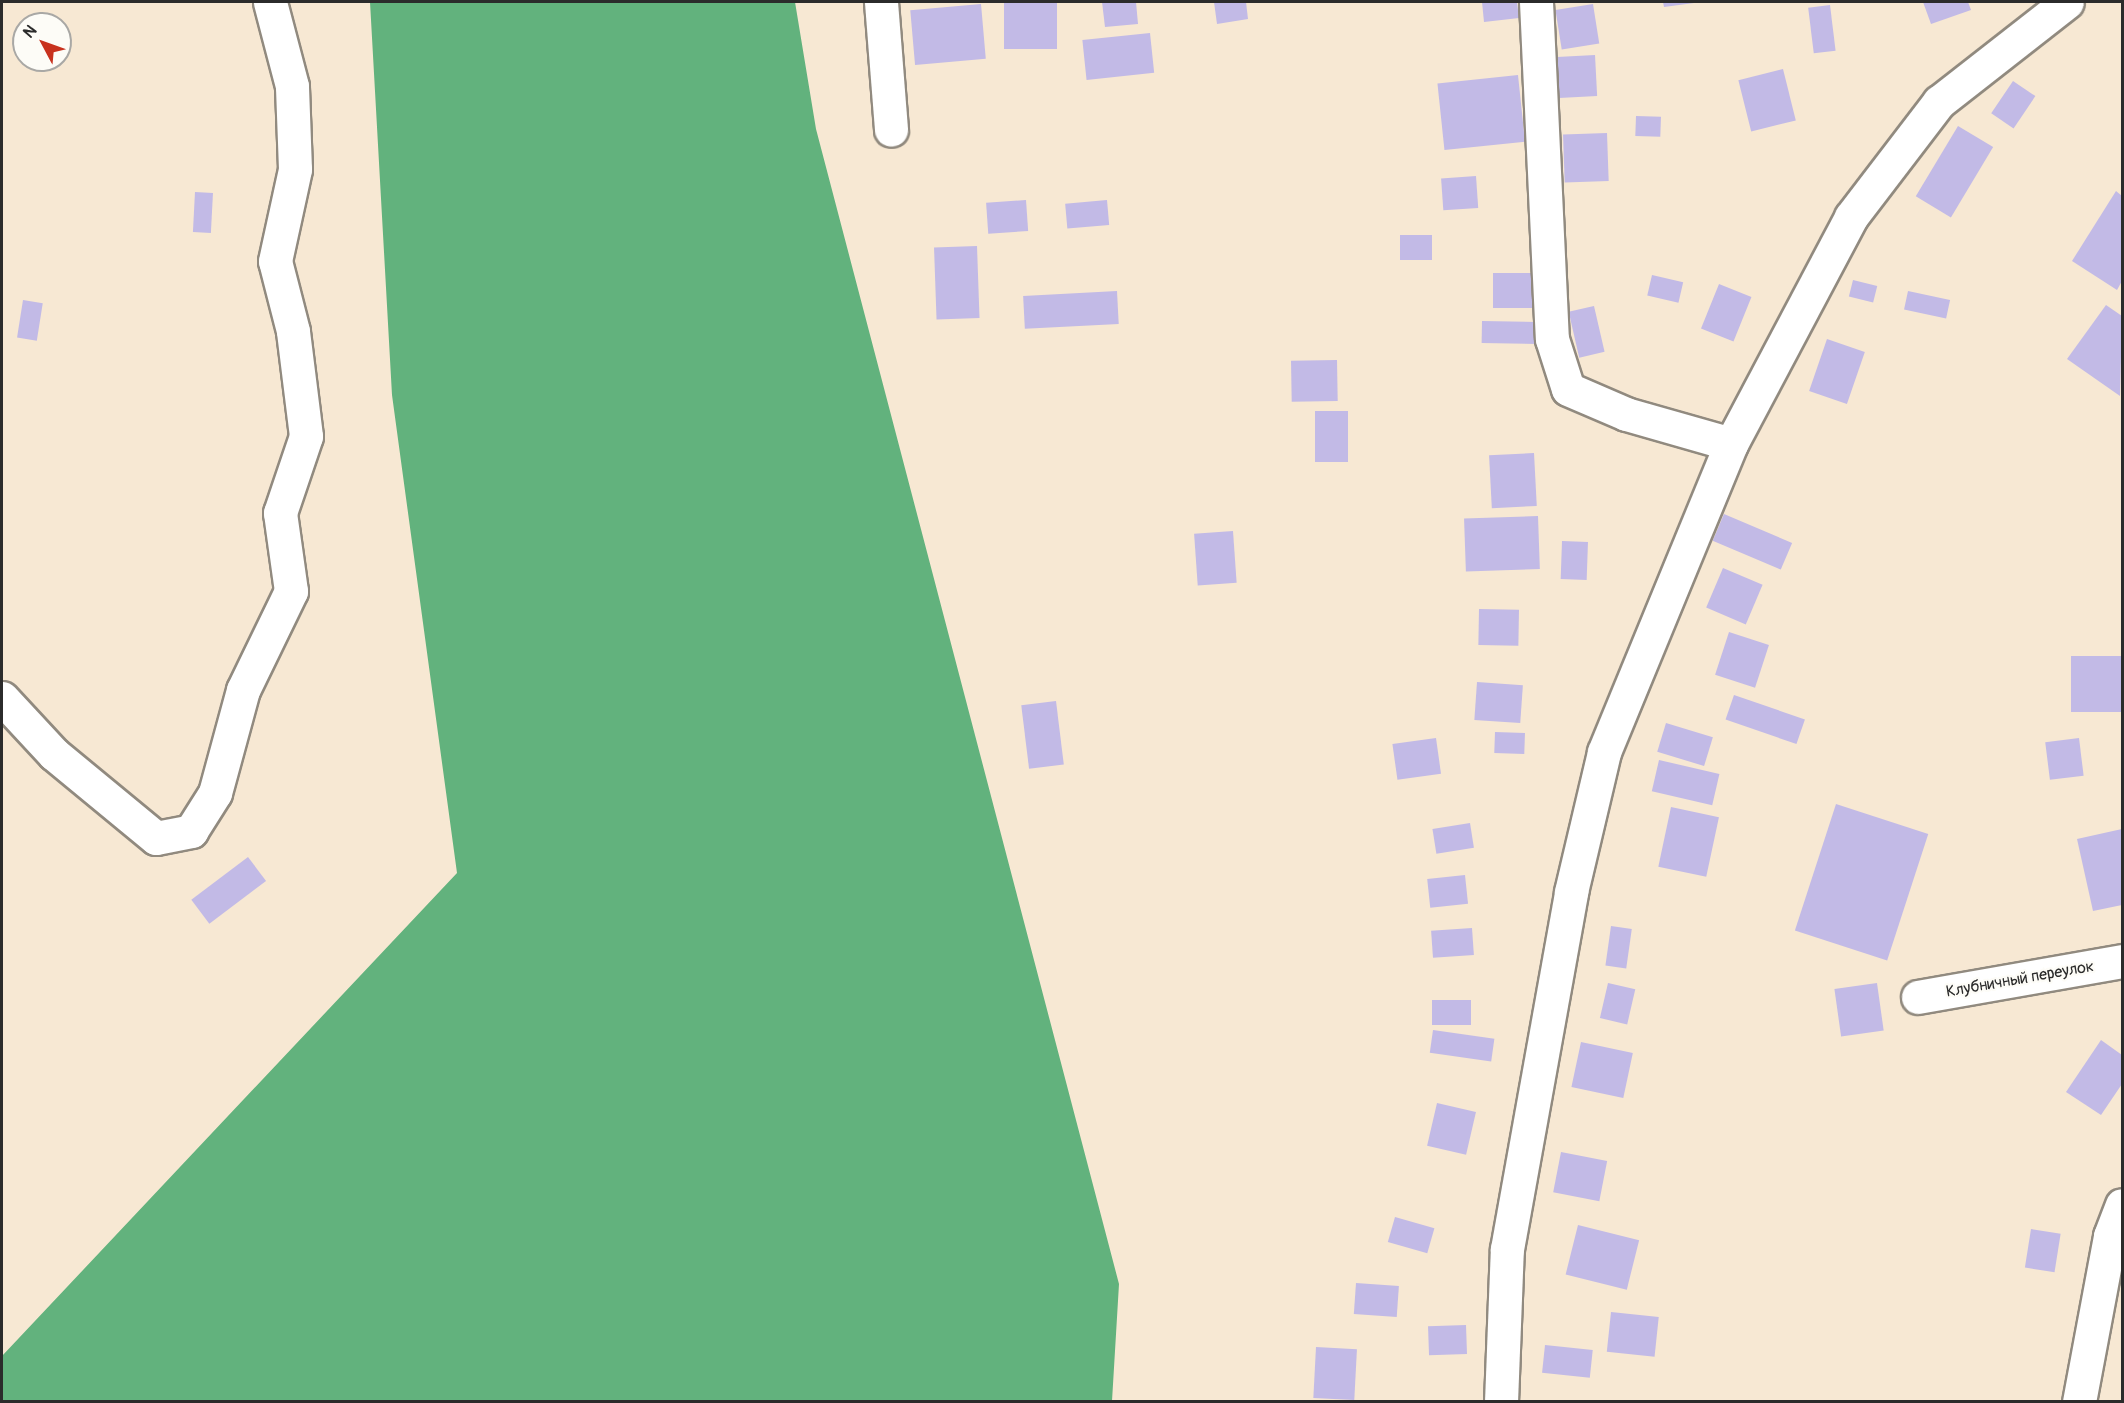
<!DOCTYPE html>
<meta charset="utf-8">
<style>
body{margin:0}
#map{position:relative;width:2124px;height:1403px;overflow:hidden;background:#f7e8d3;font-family:Pangolin,sans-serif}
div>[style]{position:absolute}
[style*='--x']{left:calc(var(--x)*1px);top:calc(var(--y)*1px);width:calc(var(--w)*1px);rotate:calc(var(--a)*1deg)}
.forest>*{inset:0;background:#62b27d}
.building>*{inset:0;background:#c2bae6;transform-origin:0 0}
.roads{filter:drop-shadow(2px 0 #918a7f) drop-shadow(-2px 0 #918a7f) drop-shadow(0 2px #918a7f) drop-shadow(0 -2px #918a7f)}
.minor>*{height:33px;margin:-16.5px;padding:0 16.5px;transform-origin:16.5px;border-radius:16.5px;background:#fff}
span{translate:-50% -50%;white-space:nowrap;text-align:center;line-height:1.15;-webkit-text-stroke:4.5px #fdfcf7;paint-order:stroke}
.street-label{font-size:16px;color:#2b2b2b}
.frame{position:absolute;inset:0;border:3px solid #2b2b2b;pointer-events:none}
.north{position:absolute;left:12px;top:12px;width:60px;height:60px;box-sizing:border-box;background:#fdfcf7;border:2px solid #a9a8a5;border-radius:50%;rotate:311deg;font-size:16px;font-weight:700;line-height:24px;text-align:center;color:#2b2b2b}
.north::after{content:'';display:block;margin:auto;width:21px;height:27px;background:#c8321e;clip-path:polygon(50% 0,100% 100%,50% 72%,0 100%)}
</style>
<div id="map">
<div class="forest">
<i style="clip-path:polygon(370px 2px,795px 2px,816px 129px,1119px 1284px,1112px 1401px,2px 1401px,2px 1356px,457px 873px,392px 395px)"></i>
</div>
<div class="building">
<i style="left:1004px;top:2px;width:53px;height:47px"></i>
<i style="clip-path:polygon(1102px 2px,1136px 2px,1138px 24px,1105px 27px)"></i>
<i style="clip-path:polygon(1214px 2px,1246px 2px,1248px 19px,1217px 24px)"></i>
<i style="clip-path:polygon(1482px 2px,1517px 2px,1519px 18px,1484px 22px)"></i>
<i style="clip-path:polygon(1663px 2px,1694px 2px,1694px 3px,1664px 7px)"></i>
<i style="clip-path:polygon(1923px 2px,1968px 2px,1971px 10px,1931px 24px)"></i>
<i style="left:981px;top:4px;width:55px;height:71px;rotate:85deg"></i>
<i style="left:1593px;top:4px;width:40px;height:38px;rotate:81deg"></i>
<i style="left:1830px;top:5px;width:46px;height:22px;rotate:83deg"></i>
<i style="left:1150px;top:33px;width:40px;height:68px;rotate:84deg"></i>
<i style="left:1595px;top:55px;width:41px;height:43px;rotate:87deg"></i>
<i style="left:1783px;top:69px;width:53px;height:46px;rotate:76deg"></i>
<i style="left:1518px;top:75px;width:67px;height:81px;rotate:84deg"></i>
<i style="left:2013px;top:81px;width:27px;height:39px;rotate:34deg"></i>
<i style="left:1636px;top:116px;width:25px;height:20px;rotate:2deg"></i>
<i style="left:1958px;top:126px;width:41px;height:82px;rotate:31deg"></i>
<i style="left:1607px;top:133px;width:48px;height:44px;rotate:88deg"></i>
<i style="left:1476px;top:176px;width:32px;height:35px;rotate:86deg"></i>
<i style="clip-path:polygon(2116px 191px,2122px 196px,2122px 281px,2117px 290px,2072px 261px)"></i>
<i style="left:195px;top:192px;width:18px;height:40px;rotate:3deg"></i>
<i style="left:1026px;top:200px;width:31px;height:40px;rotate:86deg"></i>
<i style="left:1107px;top:200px;width:25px;height:42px;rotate:85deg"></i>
<i style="left:1400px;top:235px;width:32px;height:25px"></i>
<i style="left:977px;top:246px;width:72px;height:43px;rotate:88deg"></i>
<i style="left:1493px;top:273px;width:43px;height:35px"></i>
<i style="left:1652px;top:275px;width:32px;height:21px;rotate:13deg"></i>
<i style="left:1853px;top:280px;width:25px;height:17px;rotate:14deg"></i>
<i style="left:1719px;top:284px;width:35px;height:48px;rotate:22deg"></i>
<i style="left:1117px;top:291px;width:33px;height:94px;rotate:87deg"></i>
<i style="left:1908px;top:291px;width:43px;height:19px;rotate:12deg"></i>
<i style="left:23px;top:300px;width:20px;height:38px;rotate:9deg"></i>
<i style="clip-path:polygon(2106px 305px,2122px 316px,2120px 396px,2067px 359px)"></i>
<i style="left:1594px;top:306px;width:47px;height:26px;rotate:77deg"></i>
<i style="left:1482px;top:321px;width:56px;height:22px;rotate:1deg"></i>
<i style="left:1827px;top:339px;width:40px;height:55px;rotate:19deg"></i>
<i style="left:1337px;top:360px;width:41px;height:46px;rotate:89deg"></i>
<i style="left:1315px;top:411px;width:33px;height:51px"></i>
<i style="left:1534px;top:453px;width:53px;height:45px;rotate:87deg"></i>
<i style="left:1724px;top:514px;width:74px;height:29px;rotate:23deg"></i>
<i style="left:1538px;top:516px;width:53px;height:74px;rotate:88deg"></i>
<i style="left:1233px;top:531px;width:52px;height:39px;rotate:86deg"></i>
<i style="left:1562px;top:541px;width:26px;height:38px;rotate:2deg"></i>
<i style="left:1723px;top:568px;width:43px;height:43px;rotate:23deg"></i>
<i style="left:1479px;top:609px;width:40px;height:36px;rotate:1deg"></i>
<i style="left:1729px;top:632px;width:42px;height:45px;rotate:18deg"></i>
<i style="left:2122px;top:656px;width:56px;height:51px;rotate:90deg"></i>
<i style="left:1477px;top:682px;width:46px;height:38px;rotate:4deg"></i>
<i style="left:1734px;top:695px;width:75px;height:26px;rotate:19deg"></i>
<i style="left:1056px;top:701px;width:64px;height:35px;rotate:83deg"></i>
<i style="left:1666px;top:723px;width:49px;height:30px;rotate:17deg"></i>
<i style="left:1495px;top:732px;width:30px;height:21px;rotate:2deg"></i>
<i style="left:1436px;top:738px;width:36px;height:44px;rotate:82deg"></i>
<i style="left:2079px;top:738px;width:38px;height:34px;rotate:83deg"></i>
<i style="left:1659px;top:760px;width:62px;height:32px;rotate:13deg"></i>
<i style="left:1836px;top:804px;width:97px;height:133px;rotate:18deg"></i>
<i style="left:1671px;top:807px;width:49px;height:61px;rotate:12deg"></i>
<i style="left:1470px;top:823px;width:25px;height:38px;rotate:81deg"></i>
<i style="clip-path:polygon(2122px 829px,2122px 905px,2093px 911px,2077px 839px)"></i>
<i style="left:248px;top:857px;width:30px;height:71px;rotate:53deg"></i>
<i style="left:1465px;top:875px;width:29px;height:38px;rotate:84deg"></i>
<i style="left:1611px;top:926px;width:21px;height:40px;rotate:8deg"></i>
<i style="left:1472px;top:928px;width:27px;height:41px;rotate:86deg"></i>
<i style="left:1608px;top:983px;width:28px;height:36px;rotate:13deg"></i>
<i style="left:1877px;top:983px;width:48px;height:43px;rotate:82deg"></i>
<i style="left:1432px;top:1000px;width:39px;height:25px"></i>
<i style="left:1433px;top:1030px;width:62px;height:23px;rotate:8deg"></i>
<i style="clip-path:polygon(2101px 1040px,2122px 1055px,2122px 1084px,2101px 1115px,2066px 1092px)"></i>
<i style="left:1581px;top:1042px;width:53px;height:46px;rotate:12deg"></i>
<i style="left:1437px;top:1103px;width:40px;height:44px;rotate:13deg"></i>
<i style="left:1561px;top:1152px;width:47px;height:41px;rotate:11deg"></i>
<i style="left:1395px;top:1217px;width:41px;height:26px;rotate:16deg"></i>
<i style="left:1578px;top:1225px;width:63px;height:51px;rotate:14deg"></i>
<i style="left:2031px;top:1229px;width:30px;height:39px;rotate:9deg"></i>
<i style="left:1356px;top:1283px;width:43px;height:31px;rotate:4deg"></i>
<i style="left:1611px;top:1312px;width:48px;height:40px;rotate:6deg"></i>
<i style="left:1466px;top:1325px;width:29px;height:38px;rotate:88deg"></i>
<i style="left:1545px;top:1345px;width:48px;height:28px;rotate:6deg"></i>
<i style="left:1316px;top:1347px;width:41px;height:51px;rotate:3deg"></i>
</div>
<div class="roads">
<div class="minor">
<i style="--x:881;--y:2;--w:128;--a:85.5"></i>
<i style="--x:1536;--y:2;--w:337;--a:87.3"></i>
<i style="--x:1552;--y:339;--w:52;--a:72.3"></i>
<i style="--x:1568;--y:389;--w:63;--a:23.3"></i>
<i style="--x:1626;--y:414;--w:109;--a:15.9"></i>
<i style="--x:2;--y:698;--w:76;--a:47.1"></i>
<i style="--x:54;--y:754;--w:132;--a:39.5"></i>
<i style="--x:156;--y:838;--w:36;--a:-11"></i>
<i style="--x:191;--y:831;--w:45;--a:-57.7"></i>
<i style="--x:215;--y:793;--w:107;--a:-74.8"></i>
<i style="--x:243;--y:690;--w:110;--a:-64.1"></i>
<i style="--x:291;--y:591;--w:79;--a:-98"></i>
<i style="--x:280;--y:513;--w:81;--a:-71.3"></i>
<i style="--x:306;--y:436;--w:106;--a:-97.1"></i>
<i style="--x:293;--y:331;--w:72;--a:-104.4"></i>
<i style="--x:275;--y:261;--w:94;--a:-77.7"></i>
<i style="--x:295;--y:169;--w:83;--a:-92.1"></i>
<i style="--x:292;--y:86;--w:87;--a:-104.7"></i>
<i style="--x:1918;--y:997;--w:207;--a:-10"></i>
<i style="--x:1501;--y:1402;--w:153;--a:-87.8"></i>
<i style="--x:1507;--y:1249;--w:363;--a:-79.8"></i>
<i style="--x:1571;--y:892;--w:144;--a:-76.7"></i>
<i style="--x:1604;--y:752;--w:333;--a:-67.6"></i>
<i style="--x:1731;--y:444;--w:257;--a:-62.1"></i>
<i style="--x:1851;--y:217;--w:145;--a:-52.6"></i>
<i style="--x:1939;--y:102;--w:162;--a:-38"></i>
<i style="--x:2079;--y:1402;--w:169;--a:-79.4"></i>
<i style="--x:2110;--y:1236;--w:33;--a:-69"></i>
</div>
</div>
<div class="street-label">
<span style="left:2020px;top:979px;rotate:-10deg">Клубничный переулок</span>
</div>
<div class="frame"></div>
<div class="north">N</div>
</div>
